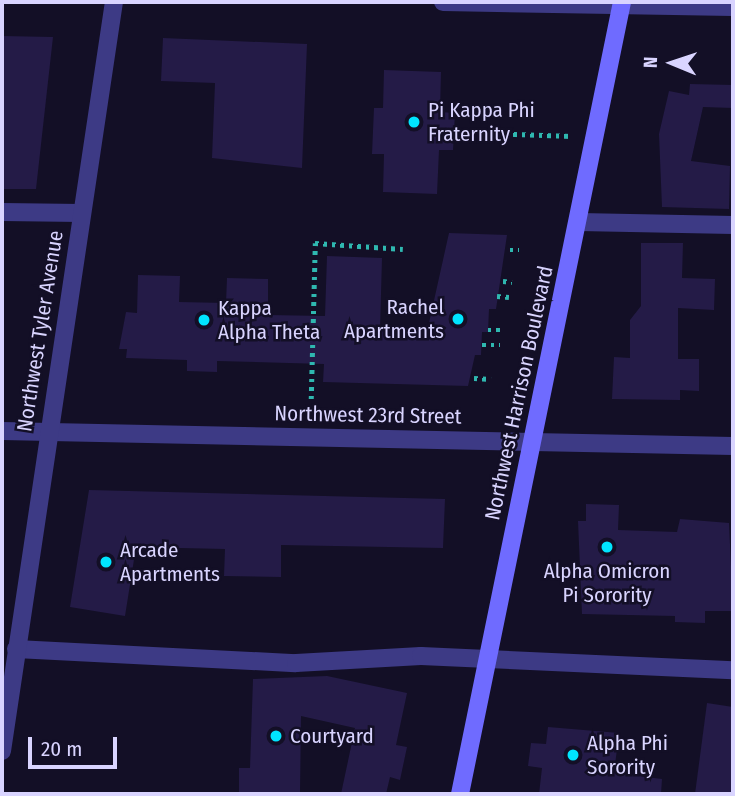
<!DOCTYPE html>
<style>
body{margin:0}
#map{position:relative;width:735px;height:796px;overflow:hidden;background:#130f26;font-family:"Fira Sans Condensed",sans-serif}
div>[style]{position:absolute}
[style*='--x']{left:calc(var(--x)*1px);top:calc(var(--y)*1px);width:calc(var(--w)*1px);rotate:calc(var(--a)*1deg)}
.building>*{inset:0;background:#241b47}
.path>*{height:4.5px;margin-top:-2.25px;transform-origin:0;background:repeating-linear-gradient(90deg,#2fb8b0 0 3.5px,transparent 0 8.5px)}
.service>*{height:18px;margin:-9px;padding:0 9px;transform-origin:9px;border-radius:9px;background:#3d3a85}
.minor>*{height:18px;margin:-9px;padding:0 9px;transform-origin:9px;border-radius:9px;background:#3d3a85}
.secondary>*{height:18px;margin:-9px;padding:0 9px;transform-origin:9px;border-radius:9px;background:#6f6bff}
.dots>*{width:19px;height:19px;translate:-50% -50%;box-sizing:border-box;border:4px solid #130f26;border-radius:50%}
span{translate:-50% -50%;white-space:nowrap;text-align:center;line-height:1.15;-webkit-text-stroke:5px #130f26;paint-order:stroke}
.poi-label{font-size:21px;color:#d9d4ff}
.left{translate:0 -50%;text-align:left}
.right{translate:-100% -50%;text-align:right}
.street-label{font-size:21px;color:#d9d4ff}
.frame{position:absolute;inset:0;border:4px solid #d9d4ff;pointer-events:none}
.north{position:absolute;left:637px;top:28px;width:70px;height:70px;-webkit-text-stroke:5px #130f26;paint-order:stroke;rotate:272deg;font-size:19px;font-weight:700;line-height:28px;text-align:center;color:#d9d4ff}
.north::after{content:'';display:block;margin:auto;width:24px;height:32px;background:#d9d4ff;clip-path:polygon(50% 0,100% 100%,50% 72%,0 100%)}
.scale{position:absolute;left:28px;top:737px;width:89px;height:32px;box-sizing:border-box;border:4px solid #d9d4ff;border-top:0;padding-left:9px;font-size:21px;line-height:24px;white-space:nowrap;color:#d9d4ff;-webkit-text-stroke:5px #130f26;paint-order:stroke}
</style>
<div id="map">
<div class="building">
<i style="clip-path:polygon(2px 36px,53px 37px,36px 189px,2px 189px)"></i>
<i style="clip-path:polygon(163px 38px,307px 44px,302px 168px,212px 158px,215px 83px,161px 81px)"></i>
<i style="clip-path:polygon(384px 70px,441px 72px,440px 112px,455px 113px,453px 150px,439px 150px,437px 194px,383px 192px,384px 154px,372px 154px,374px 108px,383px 108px)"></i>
<i style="clip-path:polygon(690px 84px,733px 85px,733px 108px,703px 107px,691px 161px,730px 166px,729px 209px,662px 207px,659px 134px,669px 91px,689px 95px)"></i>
<i style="clip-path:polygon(449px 233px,507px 235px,496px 309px,489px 309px,488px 332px,482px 332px,481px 355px,475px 355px,468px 386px,323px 382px,324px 364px,217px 361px,217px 372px,187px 371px,187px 360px,126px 358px,127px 349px,119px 349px,126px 312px,137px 313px,138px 275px,180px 276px,179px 302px,226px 303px,227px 278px,268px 279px,268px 315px,325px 316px,327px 256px,382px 258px,380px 330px,427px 332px)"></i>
<i style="clip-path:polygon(641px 243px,683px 243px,682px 278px,715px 279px,714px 310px,678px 308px,678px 359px,699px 359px,699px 391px,680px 390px,680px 400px,612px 399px,614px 357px,630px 358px,630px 320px,641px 306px)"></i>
<i style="clip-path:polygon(89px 490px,445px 499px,443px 548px,281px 545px,281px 577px,224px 576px,225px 549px,136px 547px,125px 616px,70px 607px)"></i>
<i style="clip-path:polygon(586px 504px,619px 505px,618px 530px,677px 532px,680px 519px,729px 523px,733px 611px,705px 611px,705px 623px,675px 622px,675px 616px,582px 614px,578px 521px,586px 521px)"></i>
<i style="clip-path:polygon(327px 676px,407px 693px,396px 745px,407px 747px,400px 780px,390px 777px,386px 794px,341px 794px,355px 728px,301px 716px,300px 794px,239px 794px,239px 768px,250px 768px,253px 679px)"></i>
<i style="clip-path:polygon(707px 703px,733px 707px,733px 794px,695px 794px)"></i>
<i style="clip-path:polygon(548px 727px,619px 733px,614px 773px,662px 779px,661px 794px,539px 794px,542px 768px,528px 766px,531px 743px,546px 744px)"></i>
</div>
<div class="path">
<i style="--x:454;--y:132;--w:118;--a:1.9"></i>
<i style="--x:510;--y:250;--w:9;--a:0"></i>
<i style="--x:503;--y:281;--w:9;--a:6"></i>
<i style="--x:497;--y:296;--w:12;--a:5"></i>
<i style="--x:488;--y:330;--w:14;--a:0"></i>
<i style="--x:482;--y:345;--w:18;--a:0"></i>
<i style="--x:474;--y:378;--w:17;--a:3"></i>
<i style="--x:311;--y:399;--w:156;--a:-88.5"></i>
<i style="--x:315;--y:243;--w:88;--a:3.9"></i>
</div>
<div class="service">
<i style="--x:2;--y:212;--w:79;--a:0.7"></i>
<i style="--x:579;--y:222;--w:154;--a:1.1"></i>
<i style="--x:16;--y:649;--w:280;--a:2.9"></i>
<i style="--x:296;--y:663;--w:125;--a:-3.2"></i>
<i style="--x:421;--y:656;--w:312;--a:2.6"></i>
</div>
<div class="minor">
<i style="--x:443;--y:2;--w:290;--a:1"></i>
<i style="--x:2;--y:431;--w:731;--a:1.18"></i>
<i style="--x:2;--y:751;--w:757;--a:-81.5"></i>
</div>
<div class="secondary">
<i style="--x:460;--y:794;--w:808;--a:-78.44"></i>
</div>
<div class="dots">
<i style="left:414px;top:122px;background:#00e5ff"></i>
<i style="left:458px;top:319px;background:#00e5ff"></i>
<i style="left:204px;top:320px;background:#00e5ff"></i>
<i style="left:607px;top:547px;background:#00e5ff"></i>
<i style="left:106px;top:562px;background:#00e5ff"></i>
<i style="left:276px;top:736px;background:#00e5ff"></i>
<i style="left:573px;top:755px;background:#00e5ff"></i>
</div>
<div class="poi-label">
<span class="left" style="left:428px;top:122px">Pi Kappa Phi<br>Fraternity</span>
<span class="right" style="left:444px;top:319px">Rachel<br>Apartments</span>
<span class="left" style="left:218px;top:320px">Kappa<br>Alpha Theta</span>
<span class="left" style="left:120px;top:562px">Arcade<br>Apartments</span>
<span style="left:607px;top:583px">Alpha Omicron<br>Pi Sorority</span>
<span class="left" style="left:290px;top:736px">Courtyard</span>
<span class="left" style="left:587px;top:755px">Alpha Phi<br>Sorority</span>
</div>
<div class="street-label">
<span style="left:40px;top:331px;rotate:-81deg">Northwest Tyler Avenue</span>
<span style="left:519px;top:393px;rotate:-78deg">Northwest Harrison Boulevard</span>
<span style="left:368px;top:415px;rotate:1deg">Northwest 23rd Street</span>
</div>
<div class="frame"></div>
<div class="north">N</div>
<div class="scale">20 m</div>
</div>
